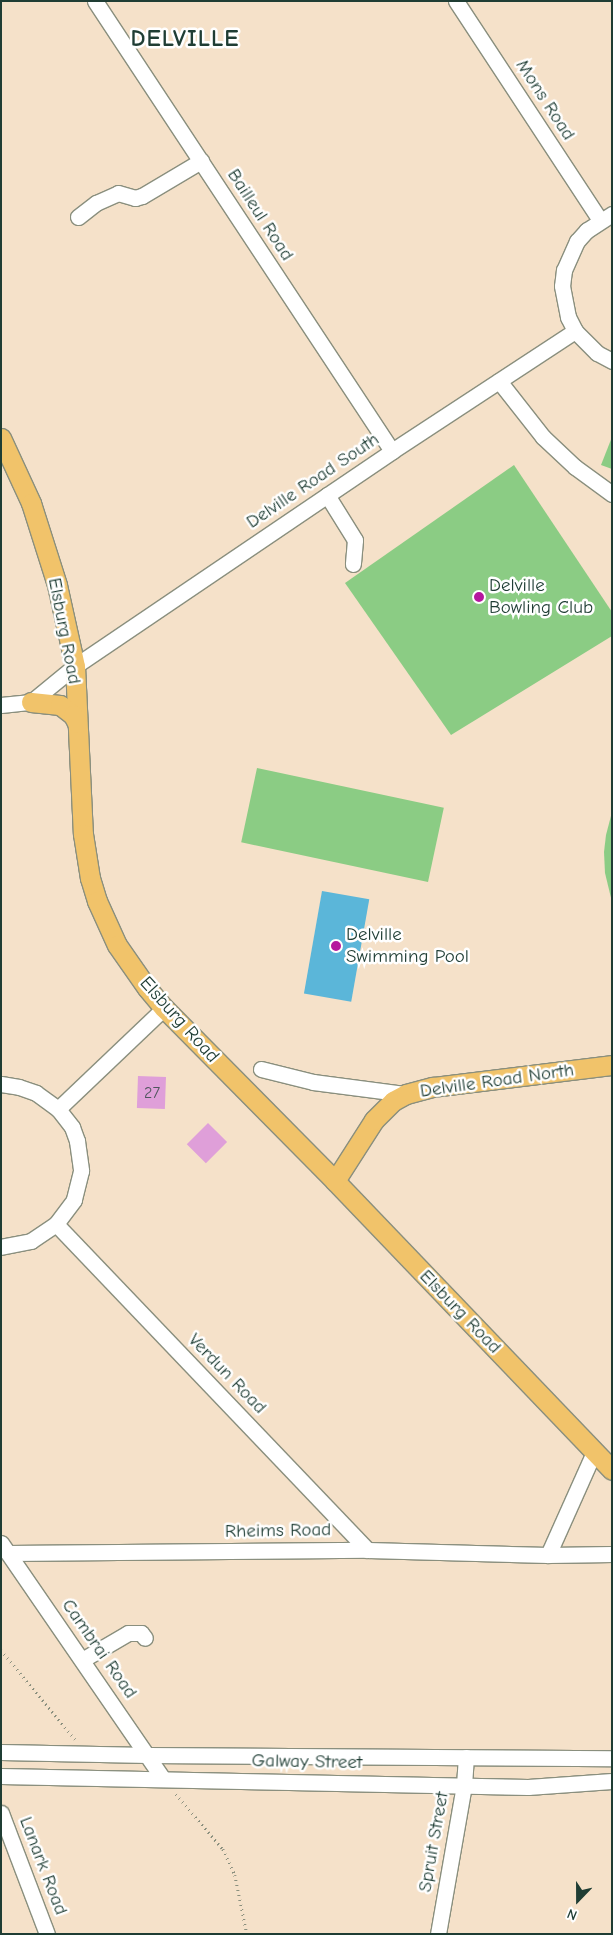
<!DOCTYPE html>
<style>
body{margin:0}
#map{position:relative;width:613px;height:1935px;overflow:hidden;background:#f5e1c9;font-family:"Comic Neue",sans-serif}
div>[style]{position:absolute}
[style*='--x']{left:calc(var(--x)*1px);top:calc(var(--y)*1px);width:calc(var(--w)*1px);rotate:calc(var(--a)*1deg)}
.green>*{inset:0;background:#8bcc84;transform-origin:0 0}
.water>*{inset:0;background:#5bb6d9;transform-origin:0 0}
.building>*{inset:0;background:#df9fd9;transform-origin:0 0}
.path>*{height:2.5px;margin-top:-1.25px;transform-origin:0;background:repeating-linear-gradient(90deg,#8a8f7e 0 1px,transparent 0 5px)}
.roads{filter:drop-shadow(1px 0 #8a8f7e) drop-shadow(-1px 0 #8a8f7e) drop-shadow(0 1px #8a8f7e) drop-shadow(0 -1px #8a8f7e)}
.minor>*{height:15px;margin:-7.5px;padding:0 7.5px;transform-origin:7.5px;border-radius:7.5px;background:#fff}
.major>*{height:19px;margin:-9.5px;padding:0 9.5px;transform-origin:9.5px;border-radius:9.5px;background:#f1c36a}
.dots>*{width:14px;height:14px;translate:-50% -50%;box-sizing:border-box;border:2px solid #fff;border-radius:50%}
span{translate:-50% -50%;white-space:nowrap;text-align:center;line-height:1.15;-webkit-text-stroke:5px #fff;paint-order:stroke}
.number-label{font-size:16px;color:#4f565d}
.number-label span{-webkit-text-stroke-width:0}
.street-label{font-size:19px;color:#1f3d34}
.poi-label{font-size:19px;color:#1f3d34}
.left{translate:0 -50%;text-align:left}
.district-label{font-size:24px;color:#1f3d34;font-weight:700;letter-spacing:1px}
.frame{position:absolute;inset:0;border:2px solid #1f3d34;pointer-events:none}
.north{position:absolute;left:553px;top:1875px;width:50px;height:50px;-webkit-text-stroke:4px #fff;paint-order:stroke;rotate:202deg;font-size:14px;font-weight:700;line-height:20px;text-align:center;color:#1f3d34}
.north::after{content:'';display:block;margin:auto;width:18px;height:22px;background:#1f3d34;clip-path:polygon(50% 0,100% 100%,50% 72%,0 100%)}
</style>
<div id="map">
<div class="green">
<i style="clip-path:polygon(612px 437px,612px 469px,601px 465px)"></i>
<i style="clip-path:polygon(514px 465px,612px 612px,612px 636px,451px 735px,345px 583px)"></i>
<i style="left:257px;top:768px;width:191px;height:76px;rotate:12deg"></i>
<i style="clip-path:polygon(612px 812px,612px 902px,605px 873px,604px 852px,606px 835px)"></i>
</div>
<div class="water">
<i style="left:322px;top:891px;width:48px;height:104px;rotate:10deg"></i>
</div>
<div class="building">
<i style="left:138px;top:1076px;width:28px;height:32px;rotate:2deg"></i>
<i style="left:208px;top:1123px;width:27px;height:30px;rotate:45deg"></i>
</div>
<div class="path">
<i style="--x:1;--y:1650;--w:116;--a:50.3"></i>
<i style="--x:176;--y:1794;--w:72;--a:49.5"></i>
<i style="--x:223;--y:1849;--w:29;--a:65"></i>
<i style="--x:235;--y:1875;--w:60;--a:78.5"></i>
</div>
<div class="roads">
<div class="minor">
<i style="--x:95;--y:1;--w:539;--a:56.58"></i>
<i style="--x:456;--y:1;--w:262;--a:56.7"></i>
<i style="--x:612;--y:214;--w:30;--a:147"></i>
<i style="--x:587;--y:230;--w:15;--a:132"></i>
<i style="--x:577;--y:241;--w:32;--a:114"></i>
<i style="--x:564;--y:270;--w:16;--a:97"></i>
<i style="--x:562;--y:286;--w:32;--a:79"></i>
<i style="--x:568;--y:317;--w:16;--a:63"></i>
<i style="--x:575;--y:331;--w:31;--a:45"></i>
<i style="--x:597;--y:353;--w:17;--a:28"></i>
<i style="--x:78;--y:217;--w:23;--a:-38"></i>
<i style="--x:96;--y:203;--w:24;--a:-24"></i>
<i style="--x:118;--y:193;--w:18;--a:16"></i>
<i style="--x:135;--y:198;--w:7;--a:-16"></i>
<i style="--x:142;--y:196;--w:69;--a:-30.7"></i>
<i style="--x:499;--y:381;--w:71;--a:51.8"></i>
<i style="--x:543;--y:437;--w:44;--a:43.2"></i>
<i style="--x:575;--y:467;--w:46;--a:36.1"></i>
<i style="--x:327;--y:495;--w:53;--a:58.1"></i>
<i style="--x:355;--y:540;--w:24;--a:95"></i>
<i style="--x:1;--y:705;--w:30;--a:-6"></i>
<i style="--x:31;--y:702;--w:57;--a:-39.3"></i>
<i style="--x:75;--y:666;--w:383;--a:-34.1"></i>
<i style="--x:392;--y:451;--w:219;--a:-33.3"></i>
<i style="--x:261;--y:1069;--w:54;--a:14"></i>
<i style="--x:313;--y:1082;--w:94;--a:7.4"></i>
<i style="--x:1;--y:1084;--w:18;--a:9"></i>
<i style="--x:19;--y:1087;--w:18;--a:19"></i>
<i style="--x:36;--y:1093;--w:27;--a:36"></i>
<i style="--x:58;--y:1109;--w:23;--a:52"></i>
<i style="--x:72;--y:1127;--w:15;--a:70"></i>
<i style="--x:77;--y:1141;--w:30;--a:82"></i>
<i style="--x:81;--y:1171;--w:30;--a:104"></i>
<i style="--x:74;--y:1200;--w:30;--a:127"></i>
<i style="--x:56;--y:1224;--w:30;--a:146"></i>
<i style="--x:31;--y:1241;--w:31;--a:169"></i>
<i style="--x:58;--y:1109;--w:146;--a:-43.6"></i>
<i style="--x:56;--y:1224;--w:451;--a:46.3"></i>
<i style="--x:1;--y:1543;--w:286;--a:55.5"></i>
<i style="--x:8;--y:1553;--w:360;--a:-0.5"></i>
<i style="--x:368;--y:1550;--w:180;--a:1.6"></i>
<i style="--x:548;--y:1555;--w:64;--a:-0.9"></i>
<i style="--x:548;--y:1555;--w:113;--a:-65.9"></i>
<i style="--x:82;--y:1660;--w:53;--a:-30.4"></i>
<i style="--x:128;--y:1633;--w:13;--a:0"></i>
<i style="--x:141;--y:1633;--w:6;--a:51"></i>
<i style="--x:1;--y:1752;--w:147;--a:1.2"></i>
<i style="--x:148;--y:1755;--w:464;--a:0.4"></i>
<i style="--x:1;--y:1776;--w:527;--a:1.2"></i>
<i style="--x:528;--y:1787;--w:84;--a:-4.1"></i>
<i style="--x:1;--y:1813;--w:129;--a:69.2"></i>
<i style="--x:438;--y:1934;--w:151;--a:-80.1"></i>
<i style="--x:464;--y:1785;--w:28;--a:-86"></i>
</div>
<div class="major">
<i style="--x:1;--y:438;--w:72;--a:65.2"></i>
<i style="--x:31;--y:503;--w:86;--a:72.4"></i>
<i style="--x:57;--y:585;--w:83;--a:77.5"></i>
<i style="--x:75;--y:666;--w:168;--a:87.3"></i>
<i style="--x:83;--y:834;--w:45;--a:81"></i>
<i style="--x:90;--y:878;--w:24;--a:73"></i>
<i style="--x:97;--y:901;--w:48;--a:65.6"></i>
<i style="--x:117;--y:945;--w:52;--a:55.1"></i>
<i style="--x:147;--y:988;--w:26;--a:50"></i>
<i style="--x:164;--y:1008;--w:243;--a:45.3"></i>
<i style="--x:335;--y:1181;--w:400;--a:46.2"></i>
<i style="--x:31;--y:702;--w:29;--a:6"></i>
<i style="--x:60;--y:705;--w:16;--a:38"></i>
<i style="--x:73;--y:715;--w:9;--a:63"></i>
<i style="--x:335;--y:1181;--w:72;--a:-57.4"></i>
<i style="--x:374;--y:1120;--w:27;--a:-45"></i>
<i style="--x:393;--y:1101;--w:15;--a:-28"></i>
<i style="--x:406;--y:1094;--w:28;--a:-15"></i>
<i style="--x:433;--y:1087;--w:180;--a:-7"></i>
</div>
</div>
<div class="dots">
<i style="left:479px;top:597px;background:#b5179e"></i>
<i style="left:336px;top:946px;background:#b5179e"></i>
</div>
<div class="number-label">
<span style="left:152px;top:1093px">27</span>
</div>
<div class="street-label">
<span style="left:545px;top:100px;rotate:57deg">Mons Road</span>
<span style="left:260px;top:215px;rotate:57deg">Bailleul Road</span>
<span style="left:313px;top:481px;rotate:-34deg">Delville Road South</span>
<span style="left:64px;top:631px;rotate:79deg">Elsburg Road</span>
<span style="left:179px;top:1020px;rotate:48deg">Elsburg Road</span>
<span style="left:497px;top:1081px;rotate:-8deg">Delville Road North</span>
<span style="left:460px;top:1312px;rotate:46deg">Elsburg Road</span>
<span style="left:227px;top:1374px;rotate:46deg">Verdun Road</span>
<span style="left:278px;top:1531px;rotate:-1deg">Rheims Road</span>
<span style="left:99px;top:1649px;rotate:55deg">Cambrai Road</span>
<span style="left:307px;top:1762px;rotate:1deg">Galway Street</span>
<span style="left:434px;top:1842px;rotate:-80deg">Spruit Street</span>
<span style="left:43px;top:1866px;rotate:69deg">Lanark Road</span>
</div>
<div class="poi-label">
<span class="left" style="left:489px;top:597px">Delville<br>Bowling Club</span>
<span class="left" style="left:346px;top:946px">Delville<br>Swimming Pool</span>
</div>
<div class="district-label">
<span style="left:185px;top:39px">DELVILLE</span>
</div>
<div class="frame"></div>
<div class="north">N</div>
</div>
